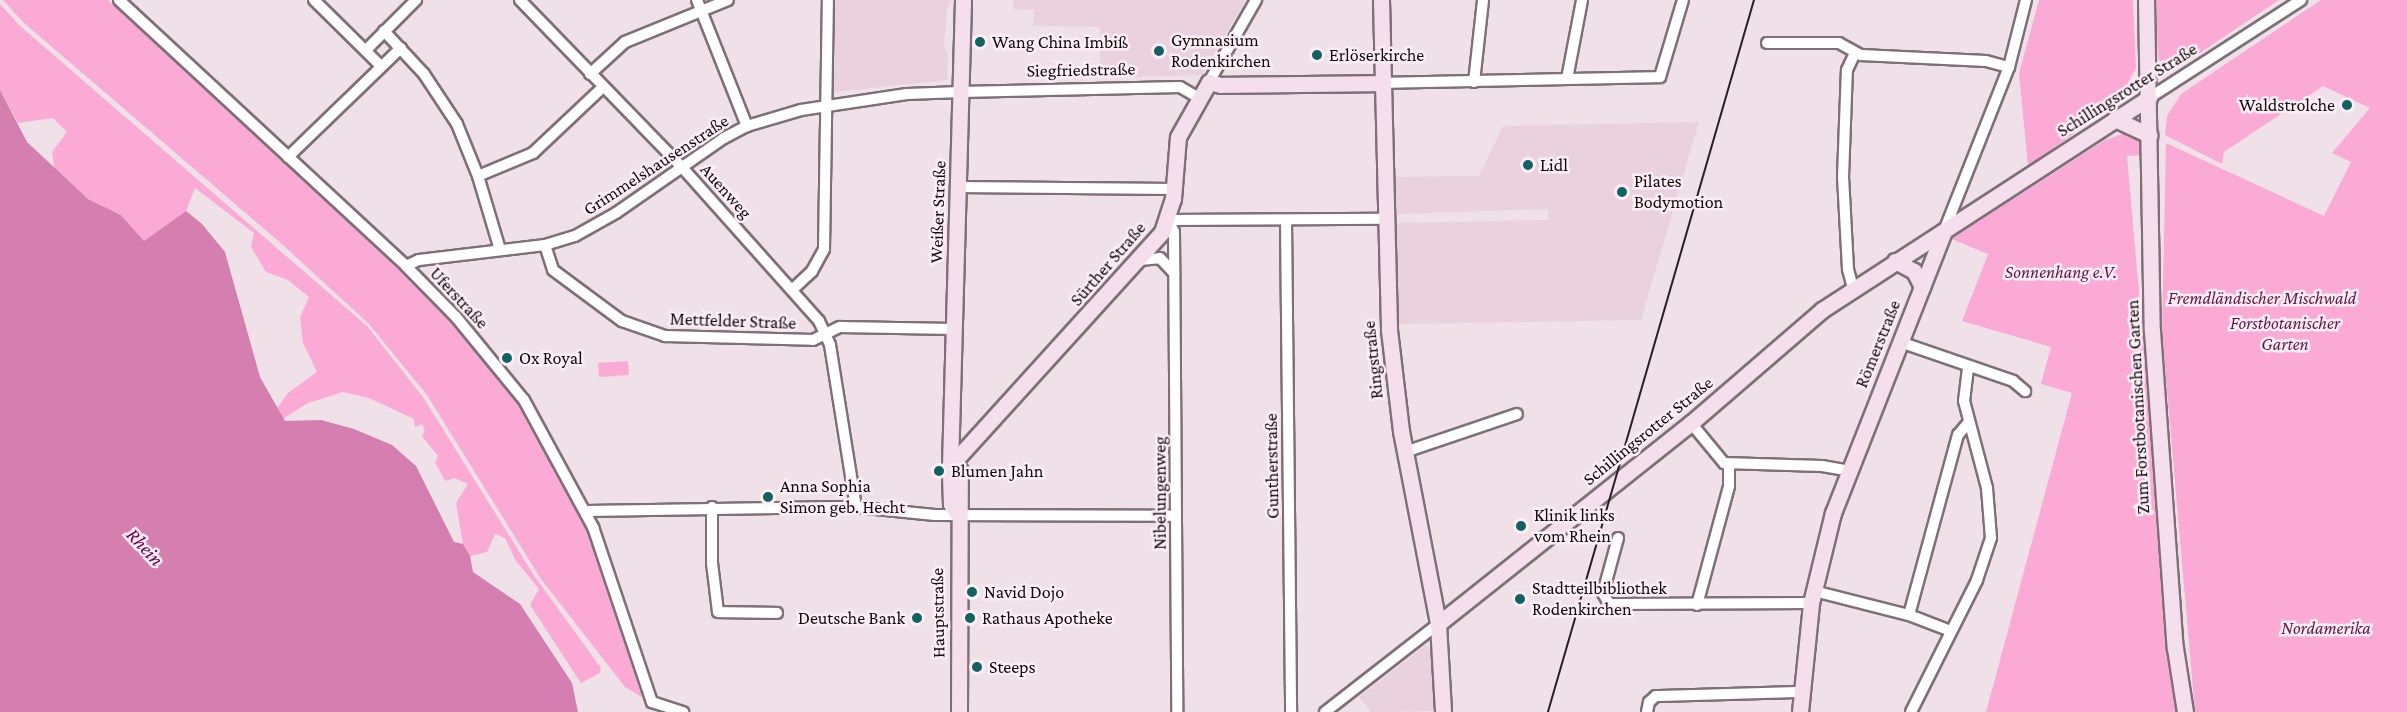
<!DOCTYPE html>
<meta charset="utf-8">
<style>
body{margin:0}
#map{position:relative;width:2407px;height:712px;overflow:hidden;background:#f0e0e8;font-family:"Crimson Pro",serif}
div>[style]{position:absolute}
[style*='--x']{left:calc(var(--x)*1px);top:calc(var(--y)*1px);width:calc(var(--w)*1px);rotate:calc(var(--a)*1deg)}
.built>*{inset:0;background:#e9d2de}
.green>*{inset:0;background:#fbaad6;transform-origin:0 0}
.water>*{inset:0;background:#d57fb0}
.roads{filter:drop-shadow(2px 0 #7e7077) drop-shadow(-2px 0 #7e7077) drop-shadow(0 2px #7e7077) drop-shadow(0 -2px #7e7077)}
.street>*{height:10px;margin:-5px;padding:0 5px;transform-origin:5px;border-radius:5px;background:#fff}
.secondary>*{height:15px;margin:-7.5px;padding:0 7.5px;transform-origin:7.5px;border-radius:7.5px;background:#f6dfec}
.tram>*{height:1.5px;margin:-0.75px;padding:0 0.75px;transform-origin:0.75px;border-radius:0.75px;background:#272123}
.dots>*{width:16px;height:16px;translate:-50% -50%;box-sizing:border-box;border:3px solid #fdedf5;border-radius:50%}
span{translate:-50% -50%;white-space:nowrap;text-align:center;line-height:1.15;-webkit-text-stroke:5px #fdedf5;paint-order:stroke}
.poi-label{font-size:18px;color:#0f0a0c}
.left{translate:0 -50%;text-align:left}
.right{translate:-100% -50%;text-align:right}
.street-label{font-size:18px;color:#0f0a0c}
.park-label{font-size:18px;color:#621647;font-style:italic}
.water-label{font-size:20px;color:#6d004d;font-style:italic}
</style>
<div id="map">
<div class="built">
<i style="clip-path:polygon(834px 0,952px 0,947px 9px,944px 48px,948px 53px,947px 80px,833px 92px)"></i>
<i style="clip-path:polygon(1013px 0,1246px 0,1202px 75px,1100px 78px,1100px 27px,1033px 26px,1034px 10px,1013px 9px)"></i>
<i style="clip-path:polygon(1699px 122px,1641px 320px,1397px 324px,1394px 223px,1548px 220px,1548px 209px,1394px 214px,1394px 177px,1479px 176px,1503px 126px)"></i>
<i style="clip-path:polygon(1426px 645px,1431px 652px,1434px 711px,1371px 712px,1359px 697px)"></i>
</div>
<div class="green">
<i style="clip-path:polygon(3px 0,108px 0,414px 281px,467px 339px,519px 403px,550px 451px,588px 530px,642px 697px,625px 687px,541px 579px,427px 395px,369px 324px,284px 246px,24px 23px)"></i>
<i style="clip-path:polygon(2039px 0,2133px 0,2136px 68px,2118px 101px,2028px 167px,2019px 73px)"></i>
<i style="clip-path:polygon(2156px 0,2279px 0,2173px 71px,2162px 66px,2158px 57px)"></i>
<i style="clip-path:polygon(2321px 0,2407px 0,2407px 712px,2195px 712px,2162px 333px,2166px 143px,2324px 216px,2351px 162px,2332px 153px,2370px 108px,2323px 86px,2224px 152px,2222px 164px,2165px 135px,2167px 116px,2181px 94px)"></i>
<i style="clip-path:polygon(0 4px,19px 25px,367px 326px,423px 397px,535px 577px,601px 668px,600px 673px,581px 683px,530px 605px,539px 589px,516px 561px,505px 538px,495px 534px,487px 552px,470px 556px,463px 544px,456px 503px,468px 484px,455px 478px,445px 481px,435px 462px,438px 456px,422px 436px,425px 430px,422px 424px,415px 427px,414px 419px,369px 398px,343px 392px,308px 403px,271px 426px,272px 415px,288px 393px,317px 372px,303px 343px,300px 317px,309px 297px,288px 280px,266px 272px,251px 247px,254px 233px,195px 188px,186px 211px,144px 241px,121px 215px,88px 199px,55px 171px,52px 152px,67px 132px,53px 118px,18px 123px,0 90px)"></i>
<i style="clip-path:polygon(2134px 130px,2142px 143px,2144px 155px,2127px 156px,2176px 712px,1986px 712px,2072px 393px,2041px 384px,2051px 347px,1962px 321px,1988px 254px,1951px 239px,2105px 140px)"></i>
<i style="left:628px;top:361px;width:14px;height:30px;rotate:86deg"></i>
</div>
<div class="water">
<i style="clip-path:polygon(0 90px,27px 142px,88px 199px,121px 215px,144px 241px,186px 211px,202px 224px,225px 252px,260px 377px,285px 421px,321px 420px,354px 429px,392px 445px,416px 466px,454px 542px,463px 544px,470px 556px,473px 572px,520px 604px,572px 683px,578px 712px,0 712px)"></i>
</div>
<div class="roads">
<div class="street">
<i style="--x:119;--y:0;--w:391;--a:42.8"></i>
<i style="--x:406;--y:266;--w:71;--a:45.6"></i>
<i style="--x:456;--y:317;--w:107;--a:50.7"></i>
<i style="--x:524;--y:400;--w:145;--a:61.5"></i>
<i style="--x:593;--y:527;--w:185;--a:71.4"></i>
<i style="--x:652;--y:702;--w:33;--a:18"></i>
<i style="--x:314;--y:0;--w:94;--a:44.6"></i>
<i style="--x:520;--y:0;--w:230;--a:45.9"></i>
<i style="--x:680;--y:165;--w:209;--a:48.3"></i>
<i style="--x:819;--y:321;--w:26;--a:65"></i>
<i style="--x:830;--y:345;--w:164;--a:80.9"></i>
<i style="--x:697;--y:0;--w:136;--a:68.4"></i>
<i style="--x:384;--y:31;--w:59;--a:47.1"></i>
<i style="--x:424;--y:74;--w:60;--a:56.6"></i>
<i style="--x:457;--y:124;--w:56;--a:68"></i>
<i style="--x:478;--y:176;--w:77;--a:73.4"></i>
<i style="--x:1767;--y:43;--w:72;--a:0"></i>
<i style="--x:1839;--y:43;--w:25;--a:29"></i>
<i style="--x:1861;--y:55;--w:125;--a:2.7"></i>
<i style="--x:1986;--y:61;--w:24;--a:15"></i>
<i style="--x:366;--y:50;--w:71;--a:-45"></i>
<i style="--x:590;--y:74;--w:47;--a:-42.4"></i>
<i style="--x:625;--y:42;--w:111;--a:-22.2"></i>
<i style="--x:1567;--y:79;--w:80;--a:-79.2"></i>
<i style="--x:1209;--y:82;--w:95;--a:-60.2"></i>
<i style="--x:1474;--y:82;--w:82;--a:-83.7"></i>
<i style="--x:1383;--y:83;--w:277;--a:-1.2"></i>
<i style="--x:1660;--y:77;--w:80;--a:-73.4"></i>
<i style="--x:2149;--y:98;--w:181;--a:-32.8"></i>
<i style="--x:288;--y:157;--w:157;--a:-44"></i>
<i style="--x:478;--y:176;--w:60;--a:-22.7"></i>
<i style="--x:533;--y:153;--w:96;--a:-43.3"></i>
<i style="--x:958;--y:187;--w:216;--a:0.5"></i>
<i style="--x:1168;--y:220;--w:13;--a:63"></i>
<i style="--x:1174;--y:232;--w:480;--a:89.6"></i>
<i style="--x:1168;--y:220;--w:217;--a:-0.3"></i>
<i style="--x:1286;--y:221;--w:491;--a:89.4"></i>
<i style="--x:1944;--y:231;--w:176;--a:-68.4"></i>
<i style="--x:2009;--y:67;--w:69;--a:-75.8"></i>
<i style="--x:545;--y:245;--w:26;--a:72"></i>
<i style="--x:553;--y:270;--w:86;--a:36.5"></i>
<i style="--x:622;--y:321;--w:46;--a:19.2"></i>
<i style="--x:665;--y:336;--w:148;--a:1.5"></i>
<i style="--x:813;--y:340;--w:30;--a:-26"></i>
<i style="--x:840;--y:327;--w:114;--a:1"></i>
<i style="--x:1139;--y:260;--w:21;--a:-5"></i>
<i style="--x:1160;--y:258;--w:21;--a:47"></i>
<i style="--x:406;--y:266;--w:14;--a:-25"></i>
<i style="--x:419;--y:260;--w:127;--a:-6.8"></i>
<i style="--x:545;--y:245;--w:31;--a:-17"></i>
<i style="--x:575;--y:236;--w:47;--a:-29.3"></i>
<i style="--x:616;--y:213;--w:131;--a:-34.8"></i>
<i style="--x:724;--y:138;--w:26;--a:-28"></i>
<i style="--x:747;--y:126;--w:56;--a:-16.5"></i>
<i style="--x:801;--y:110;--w:107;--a:-8.6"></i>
<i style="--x:907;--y:94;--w:54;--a:-2.1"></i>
<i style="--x:961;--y:92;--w:219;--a:-1.3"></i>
<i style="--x:1180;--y:87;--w:22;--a:30"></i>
<i style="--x:1853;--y:288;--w:20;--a:-105"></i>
<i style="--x:1848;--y:269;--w:92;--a:-93.1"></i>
<i style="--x:1843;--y:177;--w:107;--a:-87.9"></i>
<i style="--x:1847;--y:70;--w:19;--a:-65"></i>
<i style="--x:793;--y:289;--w:26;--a:-43"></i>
<i style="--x:812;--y:271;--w:25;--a:-61"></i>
<i style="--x:824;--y:249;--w:249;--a:-89.1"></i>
<i style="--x:1900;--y:342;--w:120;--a:19"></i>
<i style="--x:2013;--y:381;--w:16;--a:40"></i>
<i style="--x:1691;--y:423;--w:52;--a:50.5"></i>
<i style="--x:1724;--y:463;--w:98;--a:1.8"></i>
<i style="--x:1822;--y:466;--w:27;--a:10"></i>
<i style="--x:1405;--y:452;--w:118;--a:-18.7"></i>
<i style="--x:712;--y:507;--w:56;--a:90"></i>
<i style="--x:712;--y:563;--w:49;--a:83"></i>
<i style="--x:718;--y:612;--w:59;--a:1"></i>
<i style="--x:587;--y:511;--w:269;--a:-0.9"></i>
<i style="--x:856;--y:507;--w:79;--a:5.8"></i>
<i style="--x:935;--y:515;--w:241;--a:0.2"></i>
<i style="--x:1618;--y:538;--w:57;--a:105.3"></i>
<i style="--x:1603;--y:593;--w:13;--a:61"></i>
<i style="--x:1609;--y:604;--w:202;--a:-0.3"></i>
<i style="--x:1814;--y:591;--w:98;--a:14.2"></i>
<i style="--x:1909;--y:615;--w:45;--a:20.9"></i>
<i style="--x:1697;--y:605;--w:123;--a:-74.9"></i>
<i style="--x:1729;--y:486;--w:22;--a:-90"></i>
<i style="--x:1909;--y:615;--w:187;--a:-74.8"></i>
<i style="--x:1958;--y:435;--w:17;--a:-50"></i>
<i style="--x:1325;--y:712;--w:143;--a:-37.9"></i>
<i style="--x:1647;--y:712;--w:10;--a:-79"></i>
<i style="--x:1649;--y:702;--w:9;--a:-41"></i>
<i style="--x:1656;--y:696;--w:145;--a:-1.6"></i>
<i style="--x:1911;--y:712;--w:148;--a:-63.4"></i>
<i style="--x:1977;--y:580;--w:44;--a:-71.6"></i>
<i style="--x:1991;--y:538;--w:50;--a:-94.6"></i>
<i style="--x:1987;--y:488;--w:90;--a:-104.8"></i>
<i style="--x:1964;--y:401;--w:35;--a:-83"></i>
</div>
<div class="secondary">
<i style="--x:1381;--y:0;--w:330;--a:88.6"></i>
<i style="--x:1389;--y:330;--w:102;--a:83.2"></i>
<i style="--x:1401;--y:431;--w:197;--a:79.1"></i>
<i style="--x:1438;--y:624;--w:88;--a:86.7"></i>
<i style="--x:2146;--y:0;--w:331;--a:89"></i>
<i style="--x:2152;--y:331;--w:318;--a:85.9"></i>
<i style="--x:2175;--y:648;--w:65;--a:81.1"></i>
<i style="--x:2115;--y:119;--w:38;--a:25"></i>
<i style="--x:1895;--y:261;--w:21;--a:28"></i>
<i style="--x:1914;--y:271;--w:18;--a:63"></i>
<i style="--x:950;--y:466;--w:316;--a:-47.8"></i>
<i style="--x:1162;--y:232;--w:35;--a:-72"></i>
<i style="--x:1173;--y:199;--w:62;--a:-85.4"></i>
<i style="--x:1178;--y:137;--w:63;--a:-60.6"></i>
<i style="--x:1209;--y:82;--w:12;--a:14"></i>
<i style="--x:1221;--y:85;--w:162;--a:-0.7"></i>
<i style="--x:957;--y:513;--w:11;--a:-124"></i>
<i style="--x:951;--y:504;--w:38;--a:-92"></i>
<i style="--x:950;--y:466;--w:466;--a:-88.4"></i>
<i style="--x:1438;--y:624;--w:323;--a:-38.5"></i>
<i style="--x:1691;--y:423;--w:173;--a:-40.8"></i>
<i style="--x:1822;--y:310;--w:390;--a:-33"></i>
<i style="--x:959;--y:712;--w:242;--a:-89.8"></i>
<i style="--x:1800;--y:712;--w:110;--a:-84.2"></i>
<i style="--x:1811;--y:603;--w:93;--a:-76.3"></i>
<i style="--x:1833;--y:513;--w:303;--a:-68.5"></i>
</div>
</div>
<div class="tram">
<i style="--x:1548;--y:712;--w:741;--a:-73.86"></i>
</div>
<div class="dots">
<i style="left:980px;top:42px;background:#116262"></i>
<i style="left:1159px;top:51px;background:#116262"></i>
<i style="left:1317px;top:55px;background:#116262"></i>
<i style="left:2347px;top:105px;background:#116262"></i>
<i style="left:1528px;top:165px;background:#116262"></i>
<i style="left:1622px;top:192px;background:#116262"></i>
<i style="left:507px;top:358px;background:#116262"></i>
<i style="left:939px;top:471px;background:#116262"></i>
<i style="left:768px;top:497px;background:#116262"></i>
<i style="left:1521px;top:526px;background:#116262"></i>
<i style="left:972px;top:592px;background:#116262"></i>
<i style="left:1520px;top:599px;background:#116262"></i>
<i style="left:917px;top:618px;background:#116262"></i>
<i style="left:970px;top:618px;background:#116262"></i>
<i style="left:977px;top:667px;background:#116262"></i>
</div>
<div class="poi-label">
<span class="left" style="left:1171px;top:51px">Gymnasium<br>Rodenkirchen</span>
<span class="left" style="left:992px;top:42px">Wang China Imbiß</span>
<span class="left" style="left:1329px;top:55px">Erlöserkirche</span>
<span class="right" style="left:2335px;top:105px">Waldstrolche</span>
<span class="left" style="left:1540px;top:165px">Lidl</span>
<span class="left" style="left:1634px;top:192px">Pilates<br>Bodymotion</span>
<span class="left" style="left:519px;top:358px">Ox Royal</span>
<span class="left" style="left:951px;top:471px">Blumen Jahn</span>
<span class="left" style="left:780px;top:497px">Anna Sophia<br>Simon geb. Hecht</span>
<span class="left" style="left:1534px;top:526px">Klinik links<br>vom Rhein</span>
<span class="left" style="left:1532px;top:599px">Stadtteilbibliothek<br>Rodenkirchen</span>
<span class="left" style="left:984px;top:592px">Navid Dojo</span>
<span class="right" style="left:905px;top:618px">Deutsche Bank</span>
<span class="left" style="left:982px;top:618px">Rathaus Apotheke</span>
<span class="left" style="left:989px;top:667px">Steeps</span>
</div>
<div class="street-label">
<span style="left:1081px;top:70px;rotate:-1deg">Siegfriedstraße</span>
<span style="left:2127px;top:90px;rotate:-32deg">Schillingsrotter Straße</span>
<span style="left:656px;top:165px;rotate:-33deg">Grimmelshausenstraße</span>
<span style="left:726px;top:191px;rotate:48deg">Auenweg</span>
<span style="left:938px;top:212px;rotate:-88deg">Weißer Straße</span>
<span style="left:1108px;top:264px;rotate:-49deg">Sürther Straße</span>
<span style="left:459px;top:298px;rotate:47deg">Uferstraße</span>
<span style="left:733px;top:321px;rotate:2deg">Mettfelder Straße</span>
<span style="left:1878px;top:344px;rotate:-68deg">Römerstraße</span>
<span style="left:1373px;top:360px;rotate:-96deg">Ringstraße</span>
<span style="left:2138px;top:407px;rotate:-93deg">Zum Forstbotanischen Garten</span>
<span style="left:1648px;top:431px;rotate:-39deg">Schillingsrotter Straße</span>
<span style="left:1272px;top:466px;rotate:-91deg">Guntherstraße</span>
<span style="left:1160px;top:493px;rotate:-90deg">Nibelungenweg</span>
<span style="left:938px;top:613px;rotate:-91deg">Hauptstraße</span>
</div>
<div class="park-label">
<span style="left:2061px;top:272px">Sonnenhang e.V.</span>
<span style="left:2262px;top:298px">Fremdländischer Mischwald</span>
<span style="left:2285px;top:334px">Forstbotanischer<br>Garten</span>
<span style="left:2326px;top:628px">Nordamerika</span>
</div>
<div class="water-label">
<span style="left:145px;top:547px;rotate:47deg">Rhein</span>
</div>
</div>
